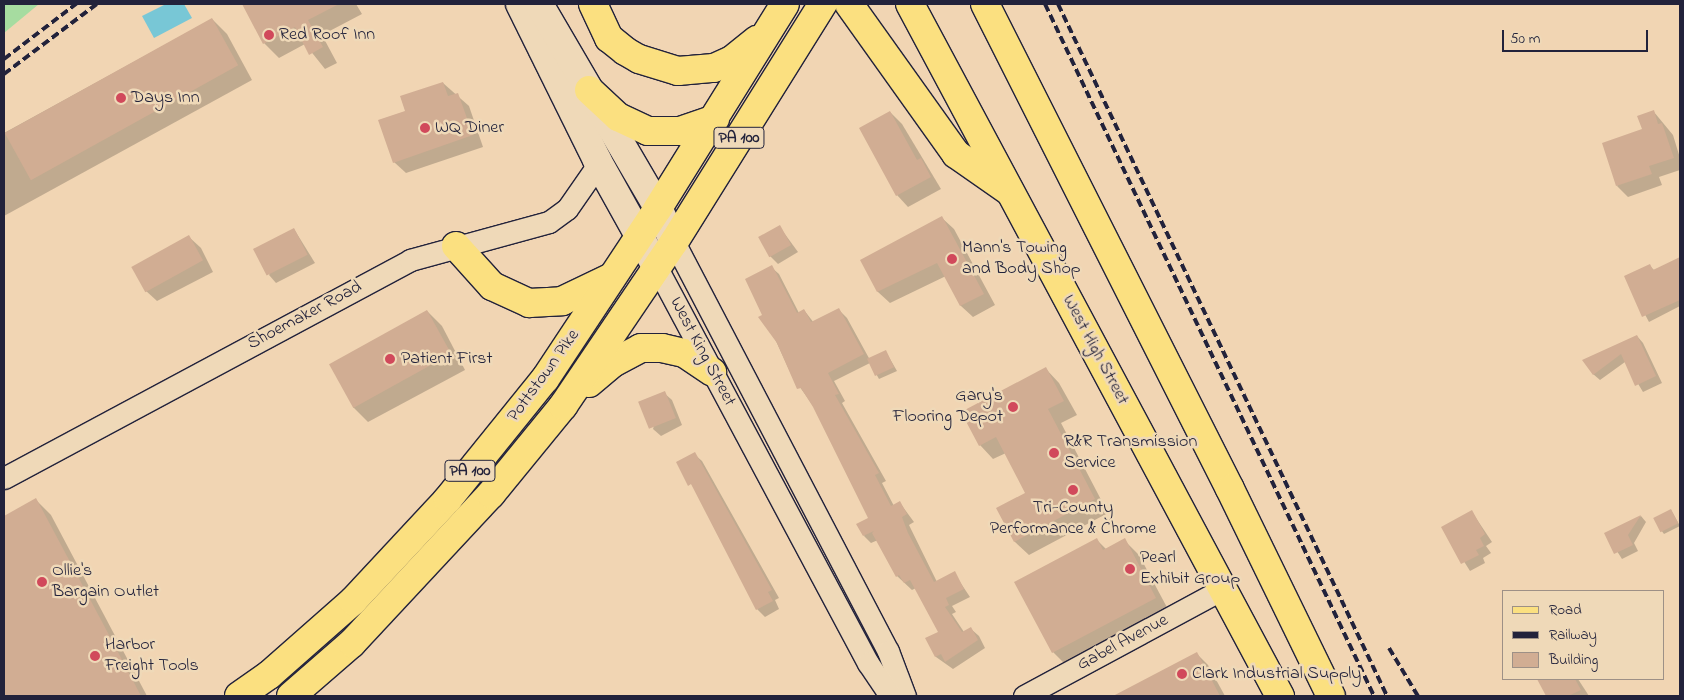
<!DOCTYPE html>
<style>
body{margin:0}
#map{position:relative;width:1684px;height:700px;overflow:hidden;background:#f1d5b3;font-family:"Indie Flower",sans-serif}
div>[style]{position:absolute}
[style*='--x']{left:calc(var(--x)*1px);top:calc(var(--y)*1px);width:calc(var(--w)*1px);rotate:calc(var(--a)*1deg)}
.green>*{inset:0;background:#a6dca0}
.water>*{inset:0;background:#78c7d6}
.shadow>*{inset:0;background:#0003}
.building>*{inset:0;background:#d1ad93;transform-origin:0 0}
.roads{filter:drop-shadow(1px 0 #22223b) drop-shadow(-1px 0 #22223b) drop-shadow(0 1px #22223b) drop-shadow(0 -1px #22223b)}
.minor>*{height:21px;margin:-10.5px;padding:0 10.5px;transform-origin:10.5px;border-radius:10.5px;background:#efd9b8}
.secondary>*{height:28px;margin:-14px;padding:0 14px;transform-origin:14px;border-radius:14px;background:#efd9b8}
.primary>*{height:28px;margin:-14px;padding:0 14px;transform-origin:14px;border-radius:14px;background:#fbe080}
.trunk>*{height:28px;margin:-14px;padding:0 14px;transform-origin:14px;border-radius:14px;background:#fbe080}
.motorway>*{height:28px;margin:-14px;padding:0 14px;transform-origin:14px;border-radius:14px;background:#fbe080}
.rail>*{height:4px;margin-top:-2px;transform-origin:0;background:repeating-linear-gradient(90deg,#22223b 0 8px,transparent 0 12px)}
.dots>*{width:14px;height:14px;translate:-50% -50%;box-sizing:border-box;border:2px solid #efd9b8;border-radius:50%}
span{translate:-50% -50%;white-space:nowrap;text-align:center;line-height:1.15;-webkit-text-stroke:5px #efd9b8;paint-order:stroke}
.shield-label span{padding:1px 4px;background:#efd9b8;border:1px solid;border-radius:4px;-webkit-text-stroke-width:0}
.shield-label{font-size:16px;color:#22223b;font-weight:700}
.poi-label{font-size:18px;color:#22223b}
.left{translate:0 -50%;text-align:left}
.right{translate:-100% -50%;text-align:right}
.street-label{font-size:18px;color:#22223b}
.frame{position:absolute;inset:0;border:5px solid #22223b;pointer-events:none}
.legend{position:absolute;left:1502px;top:590px;width:162px;height:90px;box-sizing:border-box;background:#efd9b8;border:1px solid #9d9086;margin:0;padding:6px 9px;list-style:none;font-size:15px;color:#22223b}
.legend li{display:flex;align-items:center;gap:10px;height:25px}
.legend b{width:25px;border:1px solid #9d9086}
.scale{position:absolute;left:1502px;top:30px;width:146px;height:22px;box-sizing:border-box;border:2px solid #22223b;border-top:0;padding-left:6px;font-size:15px;line-height:18px;white-space:nowrap;color:#22223b;-webkit-text-stroke:4px #efd9b8;paint-order:stroke}
</style>
<div id="map">
<div class="green">
<i style="clip-path:polygon(4px 4px,39px 4px,4px 33px)"></i>
</div>
<div class="water">
<i style="clip-path:polygon(166px 4px,184px 4px,192px 18px,154px 38px,142px 16px)"></i>
</div>
<div class="shadow">
<i style="clip-path:polygon(243px 4px,356px 4px,362px 14px,322px 35px,337px 63px,325px 69px,305px 44px,279px 58px,264px 43px)"></i>
<i style="clip-path:polygon(212px 19px,227px 34px,252px 80px,4px 216px,4px 133px)"></i>
<i style="clip-path:polygon(443px 83px,469px 106px,483px 147px,406px 173px,394px 162px,406px 112px)"></i>
<i style="clip-path:polygon(890px 112px,902px 124px,941px 189px,908px 207px,897px 195px)"></i>
<i style="clip-path:polygon(1654px 112px,1673px 135px,1680px 158px,1680px 170px,1659px 177px,1662px 185px,1628px 197px,1617px 186px)"></i>
<i style="clip-path:polygon(942px 218px,954px 229px,995px 305px,973px 317px,961px 306px,946px 276px,890px 303px,878px 292px,862px 261px)"></i>
<i style="clip-path:polygon(779px 226px,798px 252px,778px 264px,770px 256px)"></i>
<i style="clip-path:polygon(294px 229px,315px 263px,276px 283px,269px 275px)"></i>
<i style="clip-path:polygon(189px 237px,201px 248px,213px 272px,157px 301px,145px 290px)"></i>
<i style="clip-path:polygon(1680px 259px,1680px 306px,1649px 322px,1625px 277px,1650px 266px,1654px 270px)"></i>
<i style="clip-path:polygon(771px 267px,779px 274px,799px 313px,804px 310px,814px 323px,839px 310px,847px 318px,870px 360px,886px 352px,897px 371px,879px 379px,870px 363px,834px 381px,845px 401px,842px 403px,886px 481px,882px 483px,894px 506px,900px 503px,914px 522px,909px 525px,937px 582px,954px 573px,970px 597px,952px 606px,956px 612px,952px 614px,964px 632px,971px 629px,979px 636px,985px 648px,953px 669px,936px 657px,927px 639px,939px 632px,916px 588px,912px 590px,897px 576px,878px 540px,871px 543px,864px 536px,870px 519px,814px 407px,792px 376px,775px 339px,760px 317px,764px 315px)"></i>
<i style="clip-path:polygon(427px 311px,442px 326px,465px 370px,368px 422px,353px 407px)"></i>
<i style="clip-path:polygon(1637px 336px,1643px 343px,1662px 383px,1643px 392px,1625px 362px,1600px 380px,1593px 374px)"></i>
<i style="clip-path:polygon(1046px 369px,1059px 383px,1077px 415px,1061px 423px,1108px 513px,1029px 555px,1015px 542px,998px 509px,1027px 493px,1006px 453px,993px 459px,980px 445px)"></i>
<i style="clip-path:polygon(664px 393px,672px 400px,682px 425px,661px 436px,653px 429px)"></i>
<i style="clip-path:polygon(694px 454px,702px 461px,779px 598px,775px 600px,779px 609px,765px 617px,757px 609px,697px 493px,678px 462px)"></i>
<i style="clip-path:polygon(36px 500px,51px 515px,147px 696px,4px 696px,4px 529px)"></i>
<i style="clip-path:polygon(1671px 510px,1680px 526px,1664px 534px,1661px 530px)"></i>
<i style="clip-path:polygon(1472px 512px,1492px 542px,1486px 546px,1491px 553px,1483px 558px,1485px 563px,1470px 571px,1443px 528px)"></i>
<i style="clip-path:polygon(1641px 516px,1646px 522px,1634px 543px,1638px 551px,1622px 559px,1606px 534px)"></i>
<i style="clip-path:polygon(1097px 540px,1106px 549px,1124px 540px,1139px 555px,1170px 613px,1068px 667px,1053px 652px)"></i>
<i style="clip-path:polygon(1197px 654px,1208px 665px,1225px 696px,1116px 696px)"></i>
<i style="clip-path:polygon(1539px 679px,1578px 679px,1589px 696px,1547px 696px)"></i>
</div>
<div class="building">
<i style="clip-path:polygon(242px 4px,339px 4px,308px 20px,323px 47px,309px 55px,295px 27px,263px 44px)"></i>
<i style="left:212px;top:18px;width:54px;height:237px;rotate:61deg"></i>
<i style="clip-path:polygon(443px 82px,448px 96px,458px 93px,473px 135px,393px 163px,378px 120px,405px 111px,400px 96px)"></i>
<i style="clip-path:polygon(1654px 110px,1658px 124px,1662px 123px,1674px 158px,1649px 166px,1652px 174px,1616px 186px,1602px 143px,1642px 129px,1637px 116px)"></i>
<i style="clip-path:polygon(890px 111px,917px 160px,921px 158px,931px 177px,896px 196px,859px 128px)"></i>
<i style="clip-path:polygon(942px 216px,984px 294px,960px 306px,937px 263px,877px 292px,860px 260px)"></i>
<i style="left:780px;top:225px;width:23px;height:25px;rotate:61deg"></i>
<i style="left:294px;top:228px;width:30px;height:46px;rotate:63deg"></i>
<i style="left:189px;top:235px;width:29px;height:66px;rotate:61deg"></i>
<i style="clip-path:polygon(1680px 257px,1680px 300px,1642px 317px,1624px 276px,1650px 264px,1653px 270px)"></i>
<i style="clip-path:polygon(772px 265px,797px 313px,804px 309px,811px 322px,839px 308px,864px 354px,828px 373px,839px 394px,835px 395px,879px 473px,875px 475px,891px 506px,900px 501px,907px 514px,902px 517px,908px 533px,934px 582px,955px 571px,964px 589px,946px 598px,949px 605px,945px 607px,962px 632px,971px 627px,978px 640px,945px 662px,941px 654px,935px 657px,925px 638px,938px 632px,910px 580px,904px 583px,899px 575px,896px 577px,872px 533px,874px 531px,863px 536px,856px 524px,868px 518px,813px 407px,801px 388px,797px 389px,777px 343px,758px 317px,762px 315px,745px 279px)"></i>
<i style="left:427px;top:310px;width:50px;height:112px;rotate:61deg"></i>
<i style="clip-path:polygon(1637px 335px,1656px 376px,1635px 386px,1621px 354px,1593px 375px,1582px 360px)"></i>
<i style="left:886px;top:350px;width:19px;height:21px;rotate:65deg"></i>
<i style="clip-path:polygon(1046px 367px,1064px 401px,1048px 409px,1095px 499px,1014px 542px,996px 508px,1025px 493px,996px 437px,979px 446px,961px 412px)"></i>
<i style="left:665px;top:391px;width:29px;height:29px;rotate:68deg"></i>
<i style="clip-path:polygon(695px 452px,772px 590px,768px 592px,773px 601px,756px 610px,691px 484px,688px 486px,676px 462px)"></i>
<i style="clip-path:polygon(36px 498px,109px 635px,141px 696px,4px 696px,4px 516px)"></i>
<i style="left:1671px;top:509px;width:16px;height:20px;rotate:63deg"></i>
<i style="clip-path:polygon(1472px 510px,1485px 534px,1480px 538px,1484px 546px,1476px 550px,1479px 555px,1461px 564px,1441px 527px)"></i>
<i style="clip-path:polygon(1641px 515px,1628px 535px,1633px 545px,1614px 554px,1604px 533px)"></i>
<i style="clip-path:polygon(1097px 538px,1103px 550px,1125px 538px,1156px 598px,1052px 653px,1014px 582px)"></i>
<i style="clip-path:polygon(1197px 652px,1220px 696px,1113px 696px)"></i>
<i style="clip-path:polygon(1537px 679px,1575px 679px,1581px 690px,1568px 696px,1546px 696px)"></i>
</div>
<div class="roads">
<div class="minor">
<i style="--x:674;--y:242;--w:462;--a:62.4"></i>
<i style="--x:888;--y:651;--w:48;--a:69.3"></i>
<i style="--x:657;--y:268;--w:448;--a:61.9"></i>
<i style="--x:868;--y:663;--w:40;--a:56"></i>
<i style="--x:4;--y:478;--w:461;--a:-28.2"></i>
<i style="--x:410;--y:260;--w:144;--a:-15.3"></i>
<i style="--x:549;--y:222;--w:22;--a:-36"></i>
<i style="--x:567;--y:209;--w:56;--a:-55.2"></i>
<i style="--x:1024;--y:696;--w:226;--a:-28.3"></i>
</div>
<div class="secondary">
<i style="--x:520;--y:4;--w:174;--a:63.7"></i>
<i style="--x:597;--y:160;--w:124;--a:60.9"></i>
<i style="--x:539;--y:4;--w:236;--a:59.7"></i>
<i style="--x:658;--y:208;--w:38;--a:65"></i>
</div>
<div class="primary">
<i style="--x:910;--y:4;--w:785;--a:61.87"></i>
</div>
<div class="trunk">
<i style="--x:456;--y:246;--w:54;--a:48"></i>
<i style="--x:492;--y:286;--w:41;--a:24.7"></i>
<i style="--x:529;--y:303;--w:33;--a:-3"></i>
<i style="--x:562;--y:301;--w:55;--a:-25.6"></i>
<i style="--x:589;--y:383;--w:31;--a:-40"></i>
<i style="--x:613;--y:363;--w:32;--a:-28"></i>
<i style="--x:641;--y:348;--w:21;--a:0"></i>
<i style="--x:662;--y:348;--w:23;--a:13"></i>
<i style="--x:684;--y:353;--w:34;--a:34"></i>
<i style="--x:239;--y:696;--w:37;--a:-35"></i>
<i style="--x:269;--y:675;--w:112;--a:-41.4"></i>
<i style="--x:353;--y:601;--w:139;--a:-47"></i>
<i style="--x:448;--y:499;--w:154;--a:-51.1"></i>
<i style="--x:545;--y:379;--w:205;--a:-56.5"></i>
<i style="--x:291;--y:696;--w:81;--a:-41"></i>
<i style="--x:352;--y:643;--w:204;--a:-47"></i>
<i style="--x:491;--y:494;--w:114;--a:-50.7"></i>
<i style="--x:563;--y:406;--w:198;--a:-55.9"></i>
</div>
<div class="motorway">
<i style="--x:593;--y:4;--w:38;--a:65"></i>
<i style="--x:609;--y:38;--w:21;--a:39"></i>
<i style="--x:625;--y:51;--w:16;--a:30"></i>
<i style="--x:639;--y:59;--w:41;--a:17.1"></i>
<i style="--x:678;--y:71;--w:36;--a:-5"></i>
<i style="--x:714;--y:68;--w:20;--a:-24"></i>
<i style="--x:732;--y:60;--w:32;--a:-39"></i>
<i style="--x:849;--y:4;--w:184;--a:54.5"></i>
<i style="--x:956;--y:154;--w:65;--a:34.9"></i>
<i style="--x:985;--y:4;--w:543;--a:63.2"></i>
<i style="--x:1230;--y:489;--w:230;--a:64"></i>
<i style="--x:589;--y:90;--w:40;--a:43"></i>
<i style="--x:618;--y:117;--w:33;--a:25"></i>
<i style="--x:648;--y:131;--w:32;--a:0"></i>
<i style="--x:680;--y:131;--w:37;--a:-19"></i>
<i style="--x:658;--y:208;--w:240;--a:-58.1"></i>
<i style="--x:674;--y:242;--w:281;--a:-58"></i>
</div>
</div>
<div class="rail">
<i style="--x:1045;--y:4;--w:766;--a:64.57"></i>
<i style="--x:1058;--y:4;--w:766;--a:64.57"></i>
<i style="--x:4;--y:59;--w:91;--a:-37.4"></i>
<i style="--x:4;--y:74;--w:116;--a:-37"></i>
<i style="--x:1389;--y:648;--w:56;--a:58.9"></i>
</div>
<div class="dots">
<i style="left:269px;top:35px;background:#d1495b"></i>
<i style="left:121px;top:98px;background:#d1495b"></i>
<i style="left:425px;top:128px;background:#d1495b"></i>
<i style="left:952px;top:259px;background:#d1495b"></i>
<i style="left:390px;top:359px;background:#d1495b"></i>
<i style="left:1013px;top:407px;background:#d1495b"></i>
<i style="left:1054px;top:453px;background:#d1495b"></i>
<i style="left:1073px;top:490px;background:#d1495b"></i>
<i style="left:1130px;top:569px;background:#d1495b"></i>
<i style="left:42px;top:582px;background:#d1495b"></i>
<i style="left:95px;top:656px;background:#d1495b"></i>
<i style="left:1182px;top:674px;background:#d1495b"></i>
</div>
<div class="shield-label">
<span style="left:739px;top:138px">PA 100</span>
<span style="left:470px;top:471px">PA 100</span>
</div>
<div class="poi-label">
<span class="left" style="left:279px;top:35px">Red Roof Inn</span>
<span class="left" style="left:131px;top:98px">Days Inn</span>
<span class="left" style="left:435px;top:128px">WQ Diner</span>
<span class="left" style="left:962px;top:259px">Mann's Towing<br>and Body Shop</span>
<span class="left" style="left:401px;top:359px">Patient First</span>
<span class="right" style="left:1003px;top:407px">Gary's<br>Flooring Depot</span>
<span class="left" style="left:1064px;top:453px">R&amp;R Transmission<br>Service</span>
<span style="left:1073px;top:519px">Tri-County<br>Performance &amp; Chrome</span>
<span class="left" style="left:1140px;top:569px">Pearl<br>Exhibit Group</span>
<span class="left" style="left:52px;top:582px">Ollie's<br>Bargain Outlet</span>
<span class="left" style="left:105px;top:656px">Harbor<br>Freight Tools</span>
<span class="left" style="left:1192px;top:674px">Clark Industrial Supply</span>
</div>
<div class="street-label">
<span style="left:305px;top:316px;rotate:-28deg">Shoemaker Road</span>
<span style="left:1095px;top:350px;rotate:62deg">West High Street</span>
<span style="left:702px;top:352px;rotate:62deg">West King Street</span>
<span style="left:544px;top:376px;rotate:-54deg">Pottstown Pike</span>
<span style="left:1123px;top:643px;rotate:-28deg">Gabel Avenue</span>
</div>
<div class="frame"></div>
<ul class="legend">
<li><b style="height:6px;background:#fbe080"></b>Road</li>
<li><b style="height:6px;background:#22223b"></b>Railway</li>
<li><b style="height:14px;background:#d1ad93"></b>Building</li>
</ul>
<div class="scale">50 m</div>
</div>
